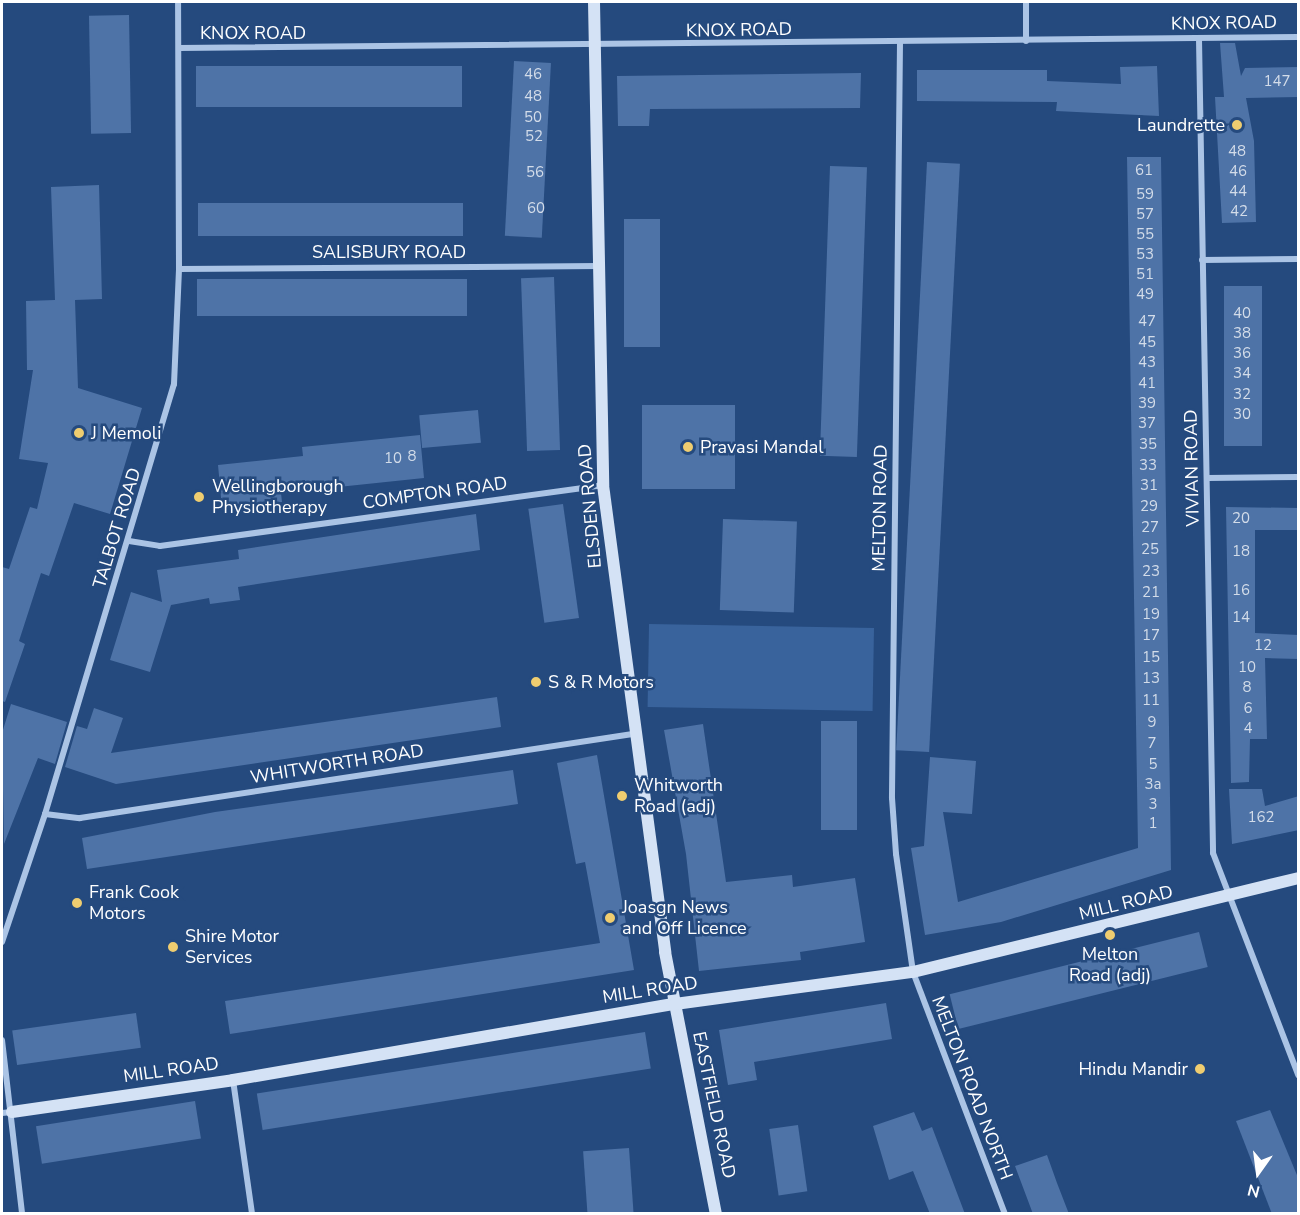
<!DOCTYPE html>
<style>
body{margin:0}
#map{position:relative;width:1300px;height:1215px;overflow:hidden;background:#254a7e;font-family:"Nunito Sans",sans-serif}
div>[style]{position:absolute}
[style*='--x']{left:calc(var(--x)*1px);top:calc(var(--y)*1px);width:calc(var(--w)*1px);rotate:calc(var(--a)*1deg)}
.green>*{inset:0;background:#39639c;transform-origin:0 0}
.building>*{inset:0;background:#4e73a7;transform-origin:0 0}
.street>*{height:6px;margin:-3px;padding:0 3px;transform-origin:3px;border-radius:3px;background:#abc4e5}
.secondary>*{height:12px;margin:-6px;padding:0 6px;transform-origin:6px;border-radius:6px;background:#d4e2f5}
.dots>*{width:16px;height:16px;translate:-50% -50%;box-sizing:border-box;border:3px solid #254a7e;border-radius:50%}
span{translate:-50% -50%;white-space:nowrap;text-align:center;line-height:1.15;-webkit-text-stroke:5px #254a7e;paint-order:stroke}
.number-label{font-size:15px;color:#d3dce9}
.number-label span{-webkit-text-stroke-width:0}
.street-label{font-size:18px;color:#fff}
.poi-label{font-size:18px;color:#fff}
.right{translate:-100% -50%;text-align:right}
.left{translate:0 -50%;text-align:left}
.frame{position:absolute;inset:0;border:3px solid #fff;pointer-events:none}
.north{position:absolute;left:1228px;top:1143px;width:60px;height:60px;-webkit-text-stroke:4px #254a7e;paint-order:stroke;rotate:194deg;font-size:16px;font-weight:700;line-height:24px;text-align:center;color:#fff}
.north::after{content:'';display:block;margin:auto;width:21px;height:27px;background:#fff;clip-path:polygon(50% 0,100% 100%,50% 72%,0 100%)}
</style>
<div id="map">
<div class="green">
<i style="left:874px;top:628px;width:83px;height:225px;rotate:91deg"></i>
</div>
<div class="building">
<i style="left:129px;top:15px;width:118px;height:40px;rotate:89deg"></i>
<i style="clip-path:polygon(1220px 43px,1235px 43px,1241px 76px,1245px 68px,1299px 67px,1299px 97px,1246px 98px,1254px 141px,1256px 222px,1222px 223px,1215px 97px,1224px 97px)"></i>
<i style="left:514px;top:61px;width:37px;height:175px;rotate:3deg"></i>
<i style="left:196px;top:66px;width:266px;height:41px"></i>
<i style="clip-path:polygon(1157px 66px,1159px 116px,1056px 111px,1057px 102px,917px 101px,917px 70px,1047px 70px,1047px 81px,1121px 84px,1120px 67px)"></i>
<i style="clip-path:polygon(861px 73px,860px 108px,650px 109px,649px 126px,618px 126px,617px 76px)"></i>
<i style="clip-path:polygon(1127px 157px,1161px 157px,1171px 870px,1001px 922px,925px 935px,911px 848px,924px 846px,930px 757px,976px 761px,972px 814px,943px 812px,958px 902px,1138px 848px)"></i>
<i style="left:927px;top:162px;width:33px;height:589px;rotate:3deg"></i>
<i style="left:830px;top:166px;width:37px;height:290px;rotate:2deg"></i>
<i style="clip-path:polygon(99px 185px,102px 299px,75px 300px,78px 388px,142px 408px,110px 514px,74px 503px,49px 576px,41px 573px,19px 641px,25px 644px,5px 702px,2px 701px,2px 567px,9px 569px,30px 507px,37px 509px,48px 463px,19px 459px,33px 370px,27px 370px,26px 301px,55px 300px,51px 187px)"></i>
<i style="left:198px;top:203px;width:265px;height:33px"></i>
<i style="left:660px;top:219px;width:128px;height:36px;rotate:90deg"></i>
<i style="left:554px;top:277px;width:173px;height:33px;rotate:88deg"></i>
<i style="left:467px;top:279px;width:37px;height:270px;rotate:90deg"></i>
<i style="left:1224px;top:286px;width:38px;height:160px"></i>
<i style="left:642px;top:405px;width:93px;height:84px"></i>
<i style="left:478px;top:410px;width:33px;height:59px;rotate:85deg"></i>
<i style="clip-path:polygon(420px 435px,424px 478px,281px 493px,282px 502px,222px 508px,218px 465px,303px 456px,302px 447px)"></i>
<i style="left:563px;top:504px;width:115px;height:35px;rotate:82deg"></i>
<i style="clip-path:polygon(1226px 507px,1299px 508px,1299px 530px,1255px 530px,1255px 633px,1299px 635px,1299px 659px,1265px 658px,1267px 739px,1250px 739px,1249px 782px,1231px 783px)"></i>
<i style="clip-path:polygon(476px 514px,480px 550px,238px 587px,240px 600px,210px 604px,209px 598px,171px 605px,150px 672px,110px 660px,131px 592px,162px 602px,157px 570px,239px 559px,238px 550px)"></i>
<i style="left:723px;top:519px;width:74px;height:91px;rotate:2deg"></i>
<i style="clip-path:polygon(497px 697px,501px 727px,116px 784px,65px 767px,77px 726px,87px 729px,94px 708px,123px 718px,111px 753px)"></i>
<i style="clip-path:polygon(11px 704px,67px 722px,55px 764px,38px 758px,4px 844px,2px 733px)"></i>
<i style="left:821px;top:721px;width:36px;height:109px"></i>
<i style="clip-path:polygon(703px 724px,726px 882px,792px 875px,793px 887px,855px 878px,865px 942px,800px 952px,801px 960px,699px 971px,686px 854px,664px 730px)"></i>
<i style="clip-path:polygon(597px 755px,634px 970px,230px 1034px,225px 1001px,600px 943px,585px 862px,576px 864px,557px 763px)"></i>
<i style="clip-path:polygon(513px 770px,518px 804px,87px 869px,82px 838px,215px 812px)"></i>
<i style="clip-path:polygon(1229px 789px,1262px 789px,1265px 806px,1299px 796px,1299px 830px,1232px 844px)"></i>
<i style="left:1199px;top:932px;width:36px;height:257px;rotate:76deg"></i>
<i style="clip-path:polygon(886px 1003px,892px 1039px,754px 1062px,757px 1080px,728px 1085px,719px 1030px)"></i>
<i style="left:136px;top:1013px;width:35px;height:125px;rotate:82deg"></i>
<i style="left:645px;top:1032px;width:37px;height:393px;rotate:81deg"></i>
<i style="left:195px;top:1101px;width:38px;height:161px;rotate:81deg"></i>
<i style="clip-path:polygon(1270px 1110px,1299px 1180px,1299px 1214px,1272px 1214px,1236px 1121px)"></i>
<i style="clip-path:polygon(914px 1112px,922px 1131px,932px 1127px,965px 1214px,930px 1214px,913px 1171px,889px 1180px,873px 1126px)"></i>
<i style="left:798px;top:1125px;width:67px;height:29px;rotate:82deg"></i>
<i style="left:629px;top:1148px;width:66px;height:46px;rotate:86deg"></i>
<i style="clip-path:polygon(1047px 1155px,1057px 1183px,1069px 1214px,1033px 1214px,1015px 1166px)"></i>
</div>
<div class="street">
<i style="--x:1199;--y:39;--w:814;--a:89.01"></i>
<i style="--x:1213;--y:853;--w:238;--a:69"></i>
<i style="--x:1026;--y:41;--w:39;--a:-90"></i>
<i style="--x:900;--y:43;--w:755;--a:90.61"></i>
<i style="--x:892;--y:798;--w:56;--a:85.9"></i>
<i style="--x:896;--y:854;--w:119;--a:81.8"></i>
<i style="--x:913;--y:972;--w:259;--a:69.2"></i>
<i style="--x:179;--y:48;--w:1119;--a:-0.56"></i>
<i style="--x:1202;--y:260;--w:96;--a:-0.6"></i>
<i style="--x:179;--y:269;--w:420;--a:-0.4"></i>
<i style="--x:1208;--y:478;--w:90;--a:-0.6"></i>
<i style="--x:129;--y:541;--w:31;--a:9"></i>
<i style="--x:160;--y:546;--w:447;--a:-7.8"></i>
<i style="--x:45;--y:814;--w:35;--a:7"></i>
<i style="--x:80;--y:818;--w:559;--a:-8.64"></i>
<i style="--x:2;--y:942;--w:135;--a:-71.4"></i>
<i style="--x:45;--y:814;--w:449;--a:-73.3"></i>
<i style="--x:174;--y:384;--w:115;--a:-87.5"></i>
<i style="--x:179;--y:269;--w:267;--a:-90.2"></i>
<i style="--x:2;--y:1040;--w:175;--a:83.4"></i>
<i style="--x:233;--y:1080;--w:135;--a:81.9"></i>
<i style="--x:2;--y:1113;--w:10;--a:-6"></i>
</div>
<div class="secondary">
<i style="--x:594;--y:2;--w:483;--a:88.9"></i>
<i style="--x:603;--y:485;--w:471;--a:82.4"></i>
<i style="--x:665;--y:952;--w:267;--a:79"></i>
<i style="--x:12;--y:1112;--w:223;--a:-8.2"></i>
<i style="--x:233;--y:1080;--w:448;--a:-9.8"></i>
<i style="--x:675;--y:1004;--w:240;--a:-7.7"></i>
<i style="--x:913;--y:972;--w:396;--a:-13.7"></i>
</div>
<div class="dots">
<i style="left:1237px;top:125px;background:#efcd70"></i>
<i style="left:79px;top:433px;background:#efcd70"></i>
<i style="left:688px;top:447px;background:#efcd70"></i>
<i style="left:199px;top:497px;background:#efcd70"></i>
<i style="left:536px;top:682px;background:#efcd70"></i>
<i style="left:622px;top:796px;background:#efcd70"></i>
<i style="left:77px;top:903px;background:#efcd70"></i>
<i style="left:610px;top:918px;background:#efcd70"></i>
<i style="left:1110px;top:935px;background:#efcd70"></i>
<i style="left:173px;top:947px;background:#efcd70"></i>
<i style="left:1200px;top:1069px;background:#efcd70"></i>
</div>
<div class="number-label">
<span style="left:533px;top:75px">46</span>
<span style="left:1277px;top:82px">147</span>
<span style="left:533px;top:97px">48</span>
<span style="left:533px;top:118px">50</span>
<span style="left:534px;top:137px">52</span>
<span style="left:1237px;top:152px">48</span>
<span style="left:1144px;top:171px">61</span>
<span style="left:1238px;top:172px">46</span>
<span style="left:535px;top:173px">56</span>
<span style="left:1238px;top:192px">44</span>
<span style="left:1145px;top:195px">59</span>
<span style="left:536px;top:209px">60</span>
<span style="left:1239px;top:212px">42</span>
<span style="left:1145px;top:215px">57</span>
<span style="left:1145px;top:235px">55</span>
<span style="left:1145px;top:255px">53</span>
<span style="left:1145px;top:275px">51</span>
<span style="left:1145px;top:295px">49</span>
<span style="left:1242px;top:314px">40</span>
<span style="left:1147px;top:322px">47</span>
<span style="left:1242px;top:334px">38</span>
<span style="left:1147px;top:343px">45</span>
<span style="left:1242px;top:354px">36</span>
<span style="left:1147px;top:363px">43</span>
<span style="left:1242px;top:374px">34</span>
<span style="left:1147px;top:384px">41</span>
<span style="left:1242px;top:395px">32</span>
<span style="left:1147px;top:404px">39</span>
<span style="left:1242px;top:415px">30</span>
<span style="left:1147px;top:424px">37</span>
<span style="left:1148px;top:445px">35</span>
<span style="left:412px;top:457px">8</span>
<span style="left:393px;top:459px">10</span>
<span style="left:1148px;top:466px">33</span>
<span style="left:1149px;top:486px">31</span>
<span style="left:1149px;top:507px">29</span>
<span style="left:1241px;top:519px">20</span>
<span style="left:1150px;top:528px">27</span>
<span style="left:1150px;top:550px">25</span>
<span style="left:1241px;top:552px">18</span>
<span style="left:1151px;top:572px">23</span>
<span style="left:1241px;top:591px">16</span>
<span style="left:1151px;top:593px">21</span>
<span style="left:1151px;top:615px">19</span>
<span style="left:1241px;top:618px">14</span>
<span style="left:1151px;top:636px">17</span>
<span style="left:1263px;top:646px">12</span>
<span style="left:1151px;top:658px">15</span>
<span style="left:1247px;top:668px">10</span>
<span style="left:1151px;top:679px">13</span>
<span style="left:1247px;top:688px">8</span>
<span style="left:1151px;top:701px">11</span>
<span style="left:1248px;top:709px">6</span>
<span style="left:1152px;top:723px">9</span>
<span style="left:1248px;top:729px">4</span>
<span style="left:1152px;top:744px">7</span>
<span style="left:1153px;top:765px">5</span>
<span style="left:1153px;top:785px">3a</span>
<span style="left:1153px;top:805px">3</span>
<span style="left:1261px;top:818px">162</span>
<span style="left:1153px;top:824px">1</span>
</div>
<div class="street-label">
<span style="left:1224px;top:23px;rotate:-1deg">KNOX ROAD</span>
<span style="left:739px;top:30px;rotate:-1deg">KNOX ROAD</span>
<span style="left:253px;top:33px">KNOX ROAD</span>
<span style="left:389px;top:252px">SALISBURY ROAD</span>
<span style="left:1192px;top:468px;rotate:-91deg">VIVIAN ROAD</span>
<span style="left:435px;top:493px;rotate:-8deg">COMPTON ROAD</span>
<span style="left:590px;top:506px;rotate:-95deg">ELSDEN ROAD</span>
<span style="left:880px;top:508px;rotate:-89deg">MELTON ROAD</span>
<span style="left:117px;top:528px;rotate:-73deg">TALBOT ROAD</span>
<span style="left:337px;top:764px;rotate:-9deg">WHITWORTH ROAD</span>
<span style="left:1126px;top:903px;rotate:-14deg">MILL ROAD</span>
<span style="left:650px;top:990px;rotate:-9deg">MILL ROAD</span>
<span style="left:171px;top:1070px;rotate:-8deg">MILL ROAD</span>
<span style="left:972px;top:1088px;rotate:69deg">MELTON ROAD NORTH</span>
<span style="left:714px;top:1105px;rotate:78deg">EASTFIELD ROAD</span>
</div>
<div class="poi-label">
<span class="right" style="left:1225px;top:125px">Laundrette</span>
<span class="left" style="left:91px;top:433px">J Memoli</span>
<span class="left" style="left:700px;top:447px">Pravasi Mandal</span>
<span class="left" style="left:212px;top:497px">Wellingborough<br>Physiotherapy</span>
<span class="left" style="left:548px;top:682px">S &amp; R Motors</span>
<span class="left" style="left:634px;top:796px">Whitworth<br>Road (adj)</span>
<span class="left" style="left:89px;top:903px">Frank Cook<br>Motors</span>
<span class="left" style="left:622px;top:918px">Joasgn News<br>and Off Licence</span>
<span class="left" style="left:185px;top:947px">Shire Motor<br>Services</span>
<span style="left:1110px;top:965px">Melton<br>Road (adj)</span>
<span class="right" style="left:1188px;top:1069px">Hindu Mandir</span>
</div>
<div class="frame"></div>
<div class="north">N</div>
</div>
